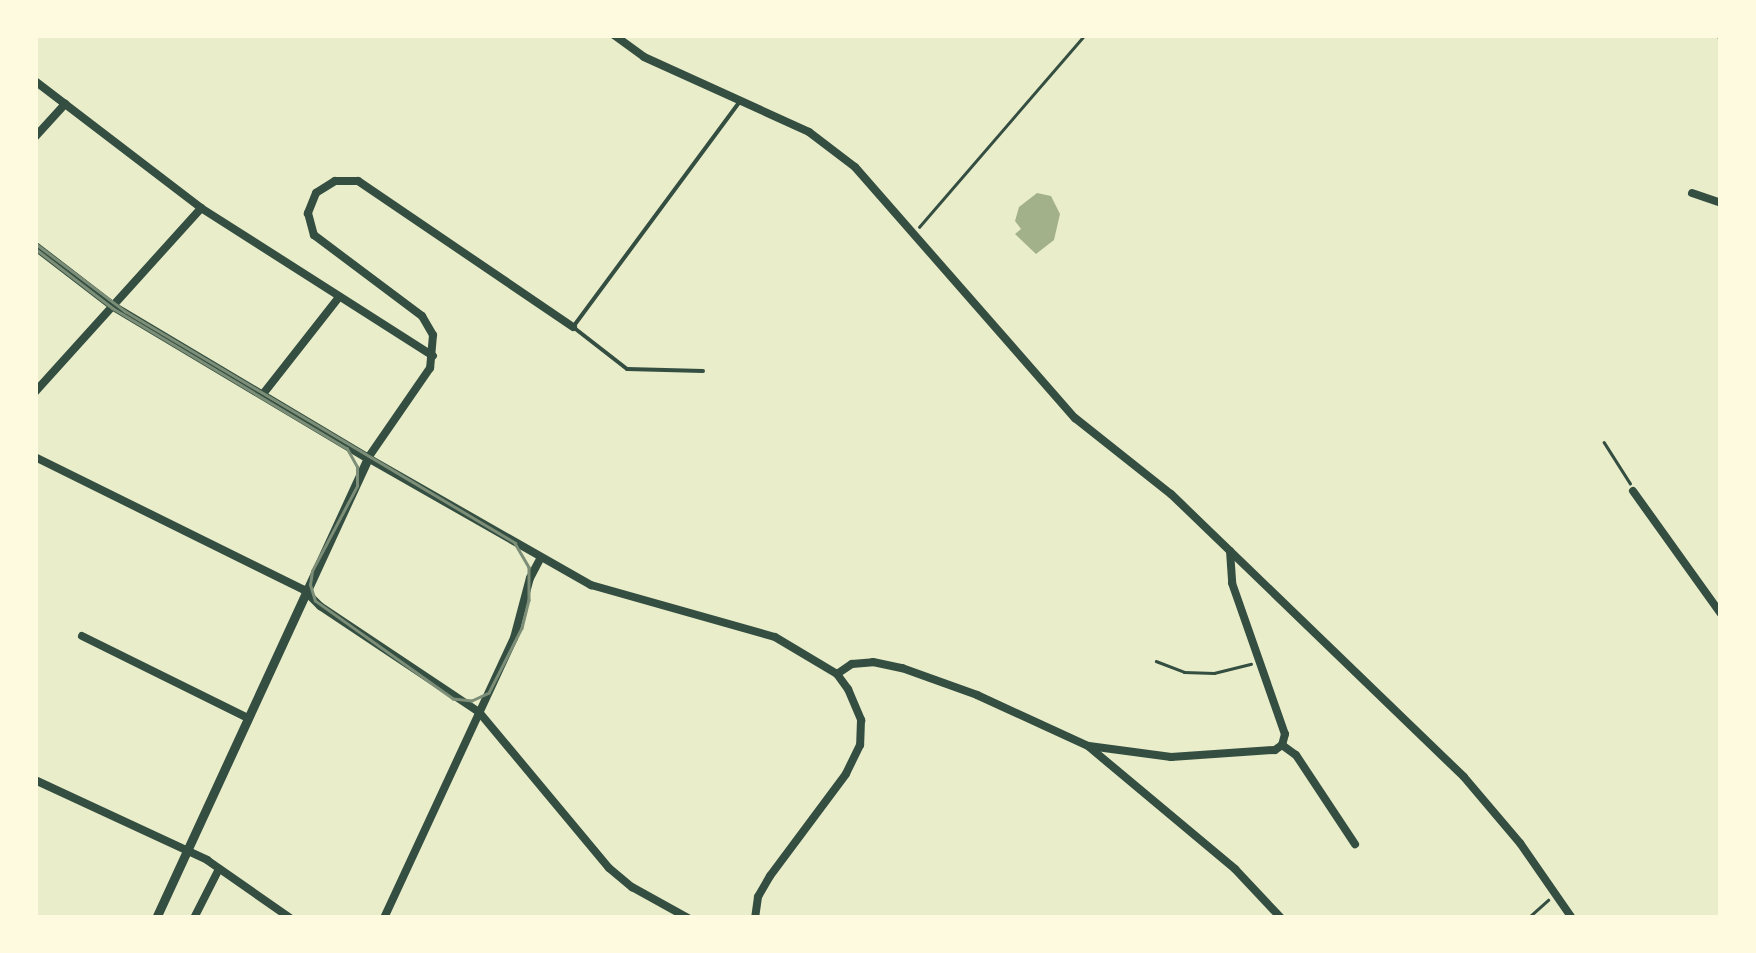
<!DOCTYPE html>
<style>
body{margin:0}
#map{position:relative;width:1756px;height:953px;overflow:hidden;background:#e9edc9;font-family:"Times New Roman",serif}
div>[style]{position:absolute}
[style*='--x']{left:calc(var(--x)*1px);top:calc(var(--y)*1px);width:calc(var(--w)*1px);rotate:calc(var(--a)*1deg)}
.water>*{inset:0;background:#a3b18a}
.path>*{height:2.5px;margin:-1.25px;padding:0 1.25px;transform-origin:1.25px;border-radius:1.25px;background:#344e41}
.service>*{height:4px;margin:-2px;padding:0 2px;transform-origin:2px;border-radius:2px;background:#344e41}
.minor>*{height:8px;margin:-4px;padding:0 4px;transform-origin:4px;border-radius:4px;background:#344e41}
.tertiary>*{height:9px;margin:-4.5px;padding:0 4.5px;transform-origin:4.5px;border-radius:4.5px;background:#344e41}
.tram>*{height:2.5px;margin:-1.25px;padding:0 1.25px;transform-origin:1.25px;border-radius:1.25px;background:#7c8e77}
span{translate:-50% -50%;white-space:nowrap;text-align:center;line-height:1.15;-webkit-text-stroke:10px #fefae0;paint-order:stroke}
.frame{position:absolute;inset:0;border:38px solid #fefae0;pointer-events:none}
</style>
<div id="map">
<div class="water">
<i style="clip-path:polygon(1037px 193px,1051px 196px,1060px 214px,1054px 240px,1036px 254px,1015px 234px,1021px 229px,1015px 221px,1019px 207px)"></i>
</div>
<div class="path">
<i style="--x:1717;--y:35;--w:6;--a:51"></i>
<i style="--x:919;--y:227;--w:254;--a:-49.2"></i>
<i style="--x:1604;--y:442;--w:49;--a:57.6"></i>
<i style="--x:1156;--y:661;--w:30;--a:21"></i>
<i style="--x:1184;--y:672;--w:30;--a:2"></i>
<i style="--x:1214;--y:673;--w:38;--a:-14"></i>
<i style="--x:1528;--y:918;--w:27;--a:-42"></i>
</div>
<div class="service">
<i style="--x:703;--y:371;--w:76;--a:-178.5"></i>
<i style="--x:627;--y:369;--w:68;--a:-142.1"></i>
<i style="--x:573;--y:327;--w:282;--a:-53.5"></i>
</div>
<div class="minor">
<i style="--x:614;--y:35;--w:37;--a:36"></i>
<i style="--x:644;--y:57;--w:181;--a:24.4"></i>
<i style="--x:809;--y:132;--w:58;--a:37.3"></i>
<i style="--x:855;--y:167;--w:334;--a:48.8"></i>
<i style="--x:1075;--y:418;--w:122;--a:38.4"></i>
<i style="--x:1171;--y:494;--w:407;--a:44"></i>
<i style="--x:1464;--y:777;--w:87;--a:49.7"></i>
<i style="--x:1520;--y:843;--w:91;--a:55.3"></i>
<i style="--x:35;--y:81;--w:209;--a:37.4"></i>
<i style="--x:201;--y:208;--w:275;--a:32.5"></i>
<i style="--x:35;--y:137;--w:45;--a:-47.7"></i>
<i style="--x:1692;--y:193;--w:31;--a:19"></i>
<i style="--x:573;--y:327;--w:260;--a:-145.8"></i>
<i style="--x:358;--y:181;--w:23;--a:180"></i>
<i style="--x:335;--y:181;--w:22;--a:148"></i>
<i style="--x:316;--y:193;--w:22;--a:112"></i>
<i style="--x:308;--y:213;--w:23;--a:75"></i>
<i style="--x:314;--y:235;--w:135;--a:36.9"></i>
<i style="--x:422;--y:316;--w:22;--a:60"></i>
<i style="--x:433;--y:335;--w:33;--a:95"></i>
<i style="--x:430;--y:368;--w:109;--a:124.6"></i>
<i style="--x:368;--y:458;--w:257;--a:29.7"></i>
<i style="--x:591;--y:585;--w:191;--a:15.8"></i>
<i style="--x:775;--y:637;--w:72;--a:30.8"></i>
<i style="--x:837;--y:674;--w:19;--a:54"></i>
<i style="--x:848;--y:689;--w:34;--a:67"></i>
<i style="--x:861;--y:720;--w:25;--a:92"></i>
<i style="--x:860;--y:745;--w:32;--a:116"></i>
<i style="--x:846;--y:774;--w:127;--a:126.7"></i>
<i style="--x:770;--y:876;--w:24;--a:120"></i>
<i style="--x:758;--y:897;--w:21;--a:98"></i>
<i style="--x:35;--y:392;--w:248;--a:-47.9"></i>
<i style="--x:263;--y:394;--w:123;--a:-51.9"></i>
<i style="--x:35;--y:457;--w:300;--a:26.3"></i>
<i style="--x:304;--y:590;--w:23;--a:45"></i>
<i style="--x:320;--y:606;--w:191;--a:33.7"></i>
<i style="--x:479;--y:712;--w:203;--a:50.2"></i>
<i style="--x:609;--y:868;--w:30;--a:40"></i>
<i style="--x:632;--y:887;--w:64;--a:29"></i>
<i style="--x:1633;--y:491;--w:151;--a:54.4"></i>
<i style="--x:1230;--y:551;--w:32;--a:86"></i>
<i style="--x:1232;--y:583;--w:160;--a:70.7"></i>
<i style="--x:1285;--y:734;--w:11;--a:105"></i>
<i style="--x:82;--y:636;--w:183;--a:26.3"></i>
<i style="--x:837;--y:674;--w:18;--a:-34"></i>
<i style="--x:852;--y:664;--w:21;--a:-5"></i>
<i style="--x:873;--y:662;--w:30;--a:12"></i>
<i style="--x:902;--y:668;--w:80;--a:19.8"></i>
<i style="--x:977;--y:695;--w:122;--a:24.7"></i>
<i style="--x:1088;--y:746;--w:192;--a:39.9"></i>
<i style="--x:1235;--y:869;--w:67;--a:46.8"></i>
<i style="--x:1282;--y:745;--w:17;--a:36"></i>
<i style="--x:1296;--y:755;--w:107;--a:56.5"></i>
<i style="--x:1089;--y:746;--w:83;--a:7.6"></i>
<i style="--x:1171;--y:757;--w:104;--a:-3.9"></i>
<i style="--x:1275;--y:750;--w:9;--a:-36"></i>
<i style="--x:35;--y:780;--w:190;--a:24.9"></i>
<i style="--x:207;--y:860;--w:101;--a:34.9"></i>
<i style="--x:194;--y:918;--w:55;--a:-63"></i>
<i style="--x:384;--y:918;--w:309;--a:-65.1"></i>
<i style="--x:514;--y:638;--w:62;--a:-75.1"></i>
<i style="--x:530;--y:578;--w:21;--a:-62"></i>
</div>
<div class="tertiary">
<i style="--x:35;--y:246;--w:98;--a:37.6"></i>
<i style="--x:113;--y:306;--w:297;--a:30.8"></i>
<i style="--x:368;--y:458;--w:507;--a:114.74"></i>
</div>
<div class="tram">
<i style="--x:35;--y:243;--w:113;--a:37.1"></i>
<i style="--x:125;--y:311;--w:454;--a:30.7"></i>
<i style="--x:515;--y:543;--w:28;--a:60"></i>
<i style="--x:529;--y:567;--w:33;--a:90"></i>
<i style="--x:529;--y:600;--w:29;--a:104"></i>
<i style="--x:522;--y:628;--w:73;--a:116.9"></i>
<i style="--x:489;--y:693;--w:19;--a:155"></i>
<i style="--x:472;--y:701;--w:19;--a:-174"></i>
<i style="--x:453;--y:699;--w:169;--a:-144.6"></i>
<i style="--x:315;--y:601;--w:17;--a:-107"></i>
<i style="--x:310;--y:585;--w:14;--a:-82"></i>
<i style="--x:312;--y:571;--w:96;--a:-62.1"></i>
<i style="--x:357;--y:486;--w:19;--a:-90"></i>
<i style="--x:357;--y:467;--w:21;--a:-119"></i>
<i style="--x:347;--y:449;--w:273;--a:-149.1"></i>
<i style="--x:113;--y:309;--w:98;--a:-142.4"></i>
</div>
<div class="frame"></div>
</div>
